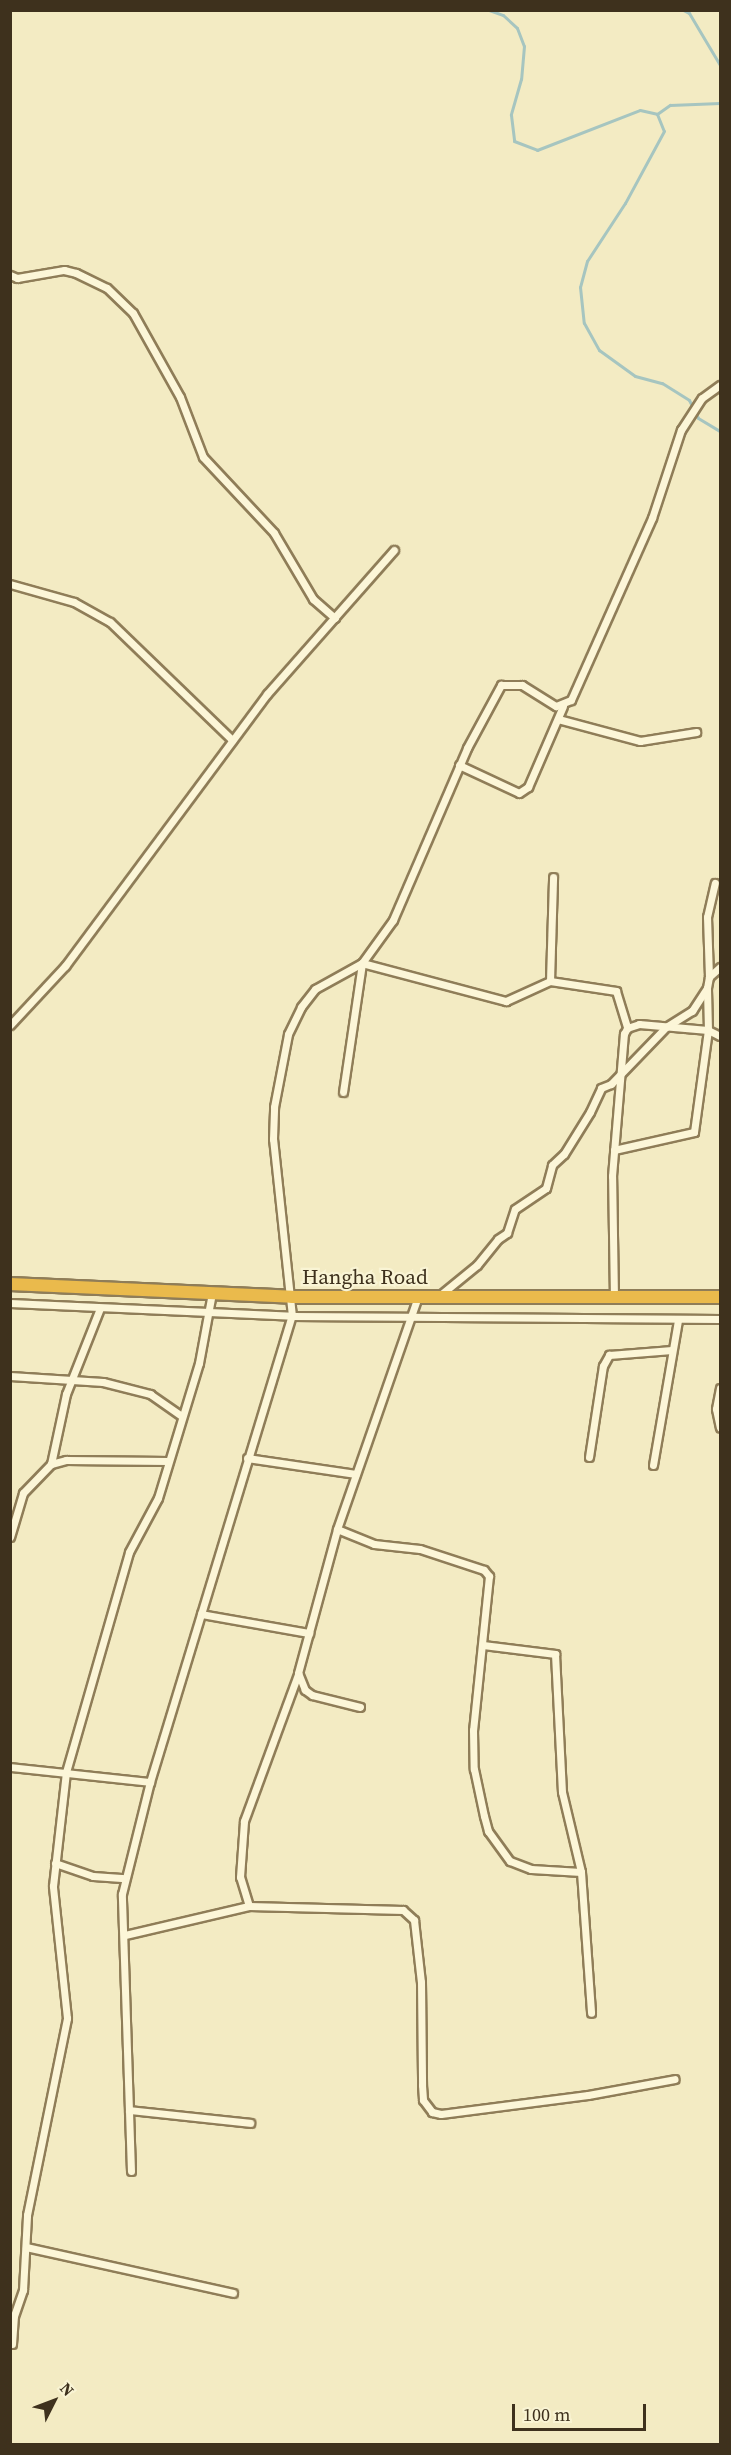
<!DOCTYPE html>
<style>
body{margin:0}
#map{position:relative;width:731px;height:2455px;overflow:hidden;background:#f3ebc3;font-family:"Source Serif 4",serif}
div>[style]{position:absolute}
[style*='--x']{left:calc(var(--x)*1px);top:calc(var(--y)*1px);width:calc(var(--w)*1px);rotate:calc(var(--a)*1deg)}
.stream>*{height:3px;margin:-1.5px;padding:0 1.5px;transform-origin:1.5px;border-radius:1.5px;background:#a6c5c0}
.roads{filter:drop-shadow(2px 0 #8f7d58) drop-shadow(-2px 0 #8f7d58) drop-shadow(0 2px #8f7d58) drop-shadow(0 -2px #8f7d58)}
.street>*{height:7px;margin:-3.5px;padding:0 3.5px;transform-origin:3.5px;border-radius:3.5px;background:#fcf6d8}
.highway>*{height:12px;margin:-6px;padding:0 6px;transform-origin:6px;border-radius:6px;background:#eaba4c}
span{translate:-50% -50%;white-space:nowrap;text-align:center;line-height:1.15;-webkit-text-stroke:4.5px #f9f4d4;paint-order:stroke}
.street-label{font-size:21px;color:#3e311d}
.frame{position:absolute;inset:0;border:12px solid #3e311d;pointer-events:none}
.north{position:absolute;left:24px;top:2371px;width:60px;height:60px;-webkit-text-stroke:4px #f9f4d4;paint-order:stroke;rotate:48deg;font-size:16px;font-weight:700;line-height:24px;text-align:center;color:#3e311d}
.north::after{content:'';display:block;margin:auto;width:21px;height:27px;background:#3e311d;clip-path:polygon(50% 0,100% 100%,50% 72%,0 100%)}
.scale{position:absolute;left:512px;top:2404px;width:134px;height:27px;box-sizing:border-box;border:3px solid #3e311d;border-top:0;padding-left:8px;font-size:18px;line-height:21px;white-space:nowrap;color:#3e311d;-webkit-text-stroke:4px #f9f4d4;paint-order:stroke}
</style>
<div id="map">
<div class="stream">
<i style="--x:489;--y:10;--w:15;--a:20"></i>
<i style="--x:503;--y:15;--w:19;--a:43"></i>
<i style="--x:517;--y:28;--w:19;--a:69"></i>
<i style="--x:524;--y:46;--w:33;--a:95"></i>
<i style="--x:521;--y:79;--w:37;--a:106"></i>
<i style="--x:511;--y:115;--w:26;--a:83"></i>
<i style="--x:514;--y:141;--w:25;--a:21"></i>
<i style="--x:537;--y:150;--w:110;--a:-21.2"></i>
<i style="--x:640;--y:110;--w:17;--a:13"></i>
<i style="--x:657;--y:114;--w:18;--a:68"></i>
<i style="--x:664;--y:131;--w:82;--a:118.4"></i>
<i style="--x:625;--y:203;--w:69;--a:123.2"></i>
<i style="--x:587;--y:261;--w:27;--a:105"></i>
<i style="--x:580;--y:287;--w:36;--a:84"></i>
<i style="--x:584;--y:323;--w:31;--a:61"></i>
<i style="--x:599;--y:350;--w:44;--a:35.8"></i>
<i style="--x:635;--y:376;--w:28;--a:15"></i>
<i style="--x:662;--y:383;--w:32;--a:32"></i>
<i style="--x:689;--y:400;--w:20;--a:63"></i>
<i style="--x:698;--y:418;--w:26;--a:31"></i>
<i style="--x:683;--y:10;--w:7;--a:27"></i>
<i style="--x:689;--y:13;--w:61;--a:59.2"></i>
<i style="--x:657;--y:114;--w:16;--a:-35"></i>
<i style="--x:670;--y:105;--w:50;--a:-2.3"></i>
</div>
<div class="roads">
<div class="street">
<i style="--x:10;--y:275;--w:8;--a:23"></i>
<i style="--x:17;--y:278;--w:48;--a:-9.7"></i>
<i style="--x:64;--y:270;--w:12;--a:14"></i>
<i style="--x:76;--y:273;--w:34;--a:26"></i>
<i style="--x:107;--y:288;--w:36;--a:44"></i>
<i style="--x:133;--y:313;--w:96;--a:60.8"></i>
<i style="--x:180;--y:397;--w:64;--a:69"></i>
<i style="--x:203;--y:457;--w:104;--a:46.9"></i>
<i style="--x:274;--y:533;--w:77;--a:59.4"></i>
<i style="--x:313;--y:599;--w:29;--a:41"></i>
<i style="--x:10;--y:584;--w:66;--a:15.7"></i>
<i style="--x:74;--y:602;--w:41;--a:29.1"></i>
<i style="--x:110;--y:622;--w:170;--a:44"></i>
<i style="--x:558;--y:719;--w:85;--a:15"></i>
<i style="--x:640;--y:741;--w:57;--a:-9.1"></i>
<i style="--x:459;--y:765;--w:66;--a:25"></i>
<i style="--x:519;--y:793;--w:11;--a:-34"></i>
<i style="--x:528;--y:787;--w:88;--a:-66.6"></i>
<i style="--x:709;--y:977;--w:60;--a:-91.9"></i>
<i style="--x:707;--y:917;--w:35;--a:-77"></i>
<i style="--x:550;--y:981;--w:104;--a:-88.3"></i>
<i style="--x:10;--y:1025;--w:81;--a:-47"></i>
<i style="--x:65;--y:966;--w:339;--a:-53.4"></i>
<i style="--x:267;--y:694;--w:192;--a:-48.6"></i>
<i style="--x:343;--y:1092;--w:130;--a:-81.6"></i>
<i style="--x:362;--y:963;--w:149;--a:14.8"></i>
<i style="--x:506;--y:1001;--w:48;--a:-24.4"></i>
<i style="--x:550;--y:981;--w:67;--a:8.6"></i>
<i style="--x:616;--y:991;--w:39;--a:73"></i>
<i style="--x:614;--y:1150;--w:82;--a:-12.7"></i>
<i style="--x:694;--y:1132;--w:103;--a:-82.2"></i>
<i style="--x:708;--y:1030;--w:42;--a:-91.4"></i>
<i style="--x:707;--y:988;--w:11;--a:-80"></i>
<i style="--x:709;--y:977;--w:15;--a:-42"></i>
<i style="--x:439;--y:1296;--w:49;--a:-39.2"></i>
<i style="--x:477;--y:1265;--w:33;--a:-51"></i>
<i style="--x:498;--y:1239;--w:11;--a:-34"></i>
<i style="--x:507;--y:1233;--w:25;--a:-72"></i>
<i style="--x:515;--y:1209;--w:37;--a:-34"></i>
<i style="--x:546;--y:1188;--w:24;--a:-75"></i>
<i style="--x:552;--y:1165;--w:16;--a:-43"></i>
<i style="--x:564;--y:1154;--w:49;--a:-58.2"></i>
<i style="--x:590;--y:1112;--w:26;--a:-65"></i>
<i style="--x:601;--y:1088;--w:11;--a:-22"></i>
<i style="--x:611;--y:1084;--w:79;--a:-46"></i>
<i style="--x:666;--y:1027;--w:31;--a:-32"></i>
<i style="--x:692;--y:1011;--w:27;--a:-57"></i>
<i style="--x:614;--y:1298;--w:122;--a:-90.9"></i>
<i style="--x:612;--y:1176;--w:143;--a:-85.2"></i>
<i style="--x:624;--y:1034;--w:7;--a:-63"></i>
<i style="--x:627;--y:1028;--w:13;--a:-18"></i>
<i style="--x:639;--y:1024;--w:69;--a:5"></i>
<i style="--x:708;--y:1030;--w:13;--a:27"></i>
<i style="--x:10;--y:1303;--w:282;--a:2.6"></i>
<i style="--x:292;--y:1316;--w:428;--a:0.4"></i>
<i style="--x:10;--y:1376;--w:93;--a:3.7"></i>
<i style="--x:103;--y:1382;--w:49;--a:14.3"></i>
<i style="--x:150;--y:1394;--w:37;--a:35"></i>
<i style="--x:720;--y:1388;--w:21;--a:101"></i>
<i style="--x:716;--y:1409;--w:19;--a:78"></i>
<i style="--x:589;--y:1457;--w:92;--a:-81.3"></i>
<i style="--x:603;--y:1366;--w:13;--a:-61"></i>
<i style="--x:609;--y:1355;--w:63;--a:-4.5"></i>
<i style="--x:247;--y:1458;--w:110;--a:8.4"></i>
<i style="--x:51;--y:1464;--w:72;--a:-77.9"></i>
<i style="--x:66;--y:1394;--w:92;--a:-68.4"></i>
<i style="--x:653;--y:1465;--w:147;--a:-80.2"></i>
<i style="--x:337;--y:1529;--w:40;--a:22"></i>
<i style="--x:374;--y:1544;--w:46;--a:6.2"></i>
<i style="--x:420;--y:1549;--w:67;--a:18.2"></i>
<i style="--x:484;--y:1570;--w:8;--a:50"></i>
<i style="--x:489;--y:1576;--w:155;--a:95.9"></i>
<i style="--x:473;--y:1730;--w:39;--a:89"></i>
<i style="--x:474;--y:1769;--w:48;--a:78"></i>
<i style="--x:484;--y:1816;--w:16;--a:75"></i>
<i style="--x:488;--y:1831;--w:37;--a:54"></i>
<i style="--x:510;--y:1861;--w:22;--a:21"></i>
<i style="--x:531;--y:1869;--w:50;--a:3.4"></i>
<i style="--x:581;--y:1872;--w:141;--a:85.9"></i>
<i style="--x:10;--y:1537;--w:46;--a:-73.5"></i>
<i style="--x:23;--y:1493;--w:40;--a:-46"></i>
<i style="--x:51;--y:1464;--w:16;--a:-15"></i>
<i style="--x:66;--y:1460;--w:102;--a:0.6"></i>
<i style="--x:201;--y:1614;--w:110;--a:10"></i>
<i style="--x:483;--y:1645;--w:73;--a:7.1"></i>
<i style="--x:555;--y:1654;--w:138;--a:87.1"></i>
<i style="--x:562;--y:1792;--w:82;--a:76.6"></i>
<i style="--x:360;--y:1707;--w:49;--a:-166"></i>
<i style="--x:312;--y:1695;--w:9;--a:-144"></i>
<i style="--x:305;--y:1690;--w:18;--a:-112"></i>
<i style="--x:298;--y:1673;--w:149;--a:-74.8"></i>
<i style="--x:337;--y:1529;--w:247;--a:-70.8"></i>
<i style="--x:10;--y:1767;--w:141;--a:6.1"></i>
<i style="--x:55;--y:1863;--w:40;--a:18.9"></i>
<i style="--x:93;--y:1876;--w:32;--a:4"></i>
<i style="--x:249;--y:1906;--w:30;--a:-107"></i>
<i style="--x:240;--y:1877;--w:56;--a:-85.9"></i>
<i style="--x:244;--y:1821;--w:157;--a:-69.8"></i>
<i style="--x:125;--y:1935;--w:127;--a:-13.2"></i>
<i style="--x:249;--y:1906;--w:154;--a:1.5"></i>
<i style="--x:403;--y:1910;--w:15;--a:42"></i>
<i style="--x:414;--y:1920;--w:62;--a:83.6"></i>
<i style="--x:421;--y:1982;--w:103;--a:89.4"></i>
<i style="--x:422;--y:2085;--w:15;--a:86"></i>
<i style="--x:423;--y:2100;--w:15;--a:53"></i>
<i style="--x:432;--y:2112;--w:9;--a:13"></i>
<i style="--x:441;--y:2114;--w:148;--a:-7.4"></i>
<i style="--x:588;--y:2095;--w:88;--a:-10.4"></i>
<i style="--x:129;--y:2110;--w:122;--a:6.1"></i>
<i style="--x:131;--y:2171;--w:277;--a:-91.9"></i>
<i style="--x:122;--y:1894;--w:115;--a:-76"></i>
<i style="--x:150;--y:1782;--w:487;--a:-73.1"></i>
<i style="--x:292;--y:1316;--w:178;--a:-96.1"></i>
<i style="--x:273;--y:1139;--w:32;--a:-88"></i>
<i style="--x:274;--y:1107;--w:74;--a:-79.1"></i>
<i style="--x:288;--y:1034;--w:30;--a:-64"></i>
<i style="--x:301;--y:1007;--w:23;--a:-52"></i>
<i style="--x:315;--y:989;--w:54;--a:-29"></i>
<i style="--x:362;--y:963;--w:53;--a:-54.2"></i>
<i style="--x:393;--y:920;--w:187;--a:-66.7"></i>
<i style="--x:467;--y:748;--w:72;--a:-61.6"></i>
<i style="--x:501;--y:685;--w:21;--a:0"></i>
<i style="--x:522;--y:685;--w:40;--a:32"></i>
<i style="--x:556;--y:706;--w:16;--a:-22"></i>
<i style="--x:571;--y:700;--w:199;--a:-66"></i>
<i style="--x:652;--y:518;--w:93;--a:-71.8"></i>
<i style="--x:681;--y:430;--w:38;--a:-57"></i>
<i style="--x:702;--y:398;--w:22;--a:-36"></i>
<i style="--x:26;--y:2247;--w:212;--a:12.5"></i>
<i style="--x:12;--y:2344;--w:28;--a:-86"></i>
<i style="--x:14;--y:2316;--w:28;--a:-71"></i>
<i style="--x:23;--y:2290;--w:75;--a:-86.9"></i>
<i style="--x:27;--y:2215;--w:201;--a:-78.5"></i>
<i style="--x:67;--y:2018;--w:133;--a:-96.1"></i>
<i style="--x:53;--y:1886;--w:115;--a:-83.5"></i>
<i style="--x:66;--y:1772;--w:229;--a:-74"></i>
<i style="--x:129;--y:1552;--w:61;--a:-61.8"></i>
<i style="--x:158;--y:1498;--w:141;--a:-73.1"></i>
<i style="--x:199;--y:1363;--w:71;--a:-79.5"></i>
</div>
<div class="highway">
<i style="--x:10;--y:1284;--w:282;--a:2.6"></i>
<i style="--x:292;--y:1297;--w:428;--a:0"></i>
</div>
</div>
<div class="street-label">
<span style="left:365px;top:1277px">Hangha Road</span>
</div>
<div class="frame"></div>
<div class="north">N</div>
<div class="scale">100 m</div>
</div>
